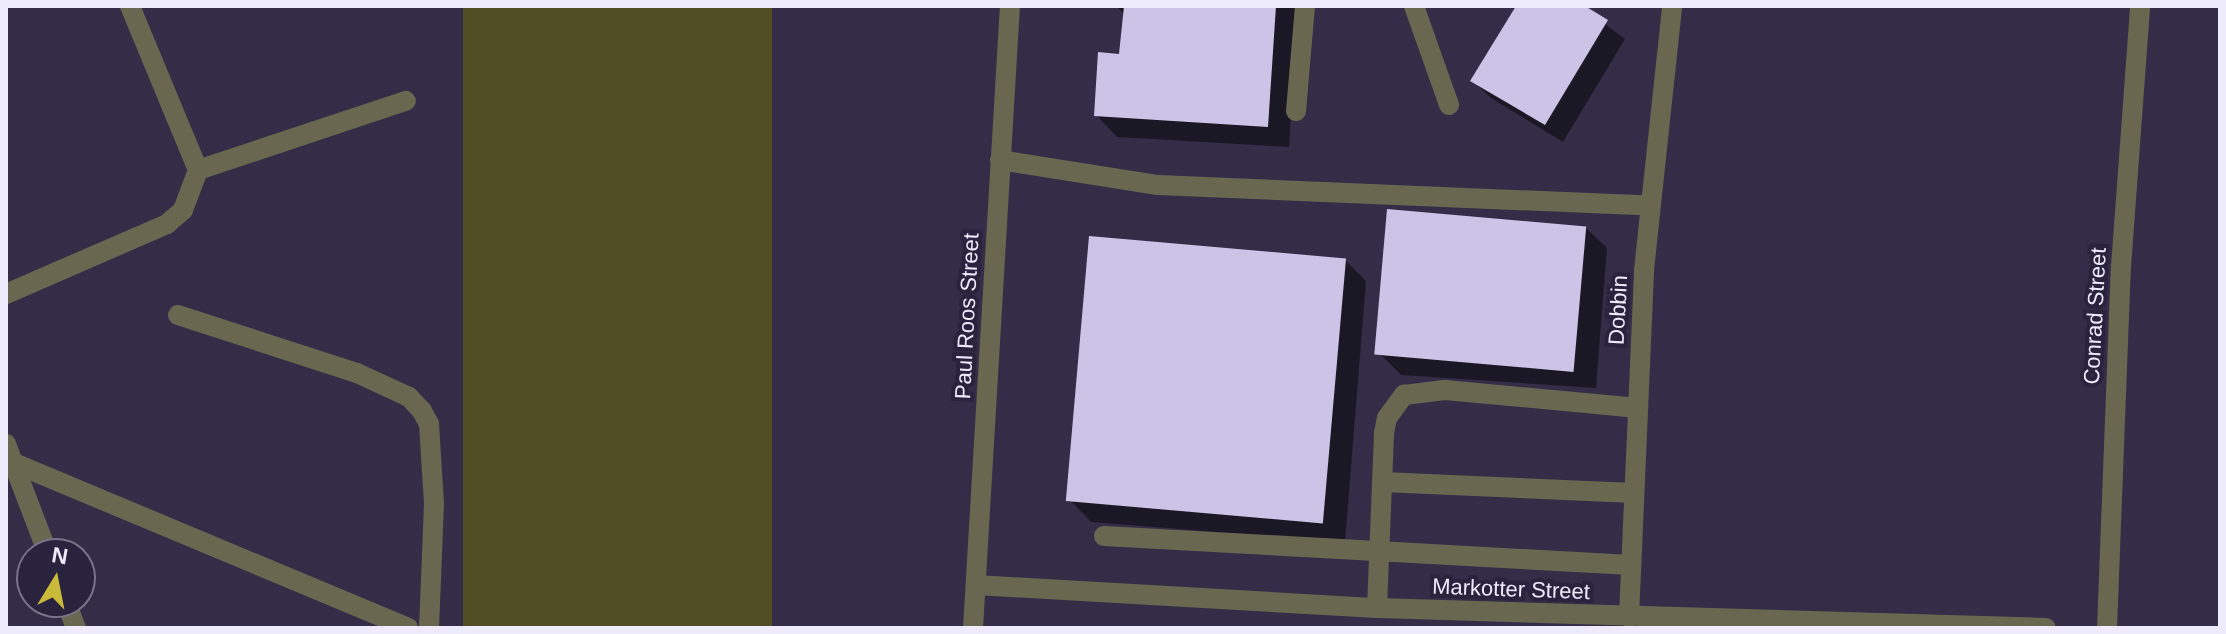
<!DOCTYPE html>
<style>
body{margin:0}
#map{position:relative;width:2226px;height:634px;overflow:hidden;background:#342d47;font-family:Helvetica,sans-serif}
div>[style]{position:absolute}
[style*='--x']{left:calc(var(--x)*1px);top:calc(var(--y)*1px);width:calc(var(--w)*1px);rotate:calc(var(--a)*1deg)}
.green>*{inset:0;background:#514d25;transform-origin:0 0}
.shadow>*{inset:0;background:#0007}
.building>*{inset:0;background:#ccc4e6;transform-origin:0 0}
.minor>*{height:20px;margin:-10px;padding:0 10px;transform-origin:10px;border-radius:10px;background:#6a6751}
span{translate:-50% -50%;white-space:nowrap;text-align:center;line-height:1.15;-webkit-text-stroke:8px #2a233d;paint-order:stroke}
.street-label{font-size:22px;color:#eeebfc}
.frame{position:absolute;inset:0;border:8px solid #eeebfc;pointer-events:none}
.north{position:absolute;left:16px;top:538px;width:80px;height:80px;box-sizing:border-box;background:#2a233d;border:2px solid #787389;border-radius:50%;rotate:10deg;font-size:22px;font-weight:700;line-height:32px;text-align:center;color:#eeebfc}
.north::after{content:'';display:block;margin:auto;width:28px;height:36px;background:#c9ba3a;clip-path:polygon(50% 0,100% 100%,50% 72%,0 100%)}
</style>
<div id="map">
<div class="green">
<i style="left:463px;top:6px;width:309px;height:622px"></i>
</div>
<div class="shadow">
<i style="clip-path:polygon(1116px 6px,1298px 6px,1289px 147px,1117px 137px,1096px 115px,1121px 56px,1125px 15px)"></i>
<i style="clip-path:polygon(1518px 6px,1581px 6px,1625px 39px,1563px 142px,1491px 98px,1473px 81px)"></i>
<i style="clip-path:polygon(1585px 227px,1607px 248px,1596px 388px,1401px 375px,1380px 354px)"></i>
<i style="clip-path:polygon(1345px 260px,1366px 281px,1345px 542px,1091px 522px,1070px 500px)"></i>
</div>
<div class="building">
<i style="clip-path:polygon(1124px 6px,1276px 6px,1268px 127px,1094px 116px,1098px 52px,1119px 54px)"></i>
<i style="clip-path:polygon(1516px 6px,1585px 6px,1608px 20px,1545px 125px,1470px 81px)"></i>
<i style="left:1387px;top:209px;width:200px;height:146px;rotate:5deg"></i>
<i style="left:1089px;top:236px;width:258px;height:266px;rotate:5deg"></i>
</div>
<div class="minor">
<i style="--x:130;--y:6;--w:178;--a:67.5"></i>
<i style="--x:1414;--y:6;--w:105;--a:70.5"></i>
<i style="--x:1296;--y:111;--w:105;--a:-85.1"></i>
<i style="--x:1000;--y:160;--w:160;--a:9"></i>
<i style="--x:1158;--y:185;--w:492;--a:2.4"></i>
<i style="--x:198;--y:170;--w:219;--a:-18.4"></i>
<i style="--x:6;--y:294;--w:176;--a:-23.5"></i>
<i style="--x:167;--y:224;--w:21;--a:-41"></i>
<i style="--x:183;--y:210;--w:43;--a:-69.4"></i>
<i style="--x:178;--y:315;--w:188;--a:18"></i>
<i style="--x:357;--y:373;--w:57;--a:24.8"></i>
<i style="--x:409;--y:397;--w:19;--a:47"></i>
<i style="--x:422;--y:411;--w:15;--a:62"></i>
<i style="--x:429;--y:424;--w:80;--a:86.4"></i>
<i style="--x:434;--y:504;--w:124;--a:92.3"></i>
<i style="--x:6;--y:444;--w:118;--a:69.1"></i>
<i style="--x:14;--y:463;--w:427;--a:22.7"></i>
<i style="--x:1383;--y:482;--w:251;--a:2.5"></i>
<i style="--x:1104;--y:536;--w:528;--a:3.15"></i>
<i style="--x:976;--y:585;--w:402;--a:3.3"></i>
<i style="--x:1377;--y:608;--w:669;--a:1.71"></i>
<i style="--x:66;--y:602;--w:28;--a:69"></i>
<i style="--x:1377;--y:608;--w:175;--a:-87.7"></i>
<i style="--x:1384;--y:433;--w:15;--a:-79"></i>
<i style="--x:1387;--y:418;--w:29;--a:-54"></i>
<i style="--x:1404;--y:395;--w:41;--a:-7"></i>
<i style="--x:1445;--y:390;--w:194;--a:5.3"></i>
<i style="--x:1629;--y:617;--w:347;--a:-87.5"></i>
<i style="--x:1644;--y:270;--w:265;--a:-83.9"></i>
<i style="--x:973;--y:628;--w:623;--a:-86.6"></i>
<i style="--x:2107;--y:628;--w:361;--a:-87.8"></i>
<i style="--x:2121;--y:267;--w:262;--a:-85.8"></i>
</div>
<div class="street-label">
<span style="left:1618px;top:310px;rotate:-87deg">Dobbin</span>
<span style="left:967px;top:316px;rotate:-87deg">Paul Roos Street</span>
<span style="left:2095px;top:316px;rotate:-87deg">Conrad Street</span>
<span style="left:1511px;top:589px;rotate:2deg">Markotter Street</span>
</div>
<div class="frame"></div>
<div class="north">N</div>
</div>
